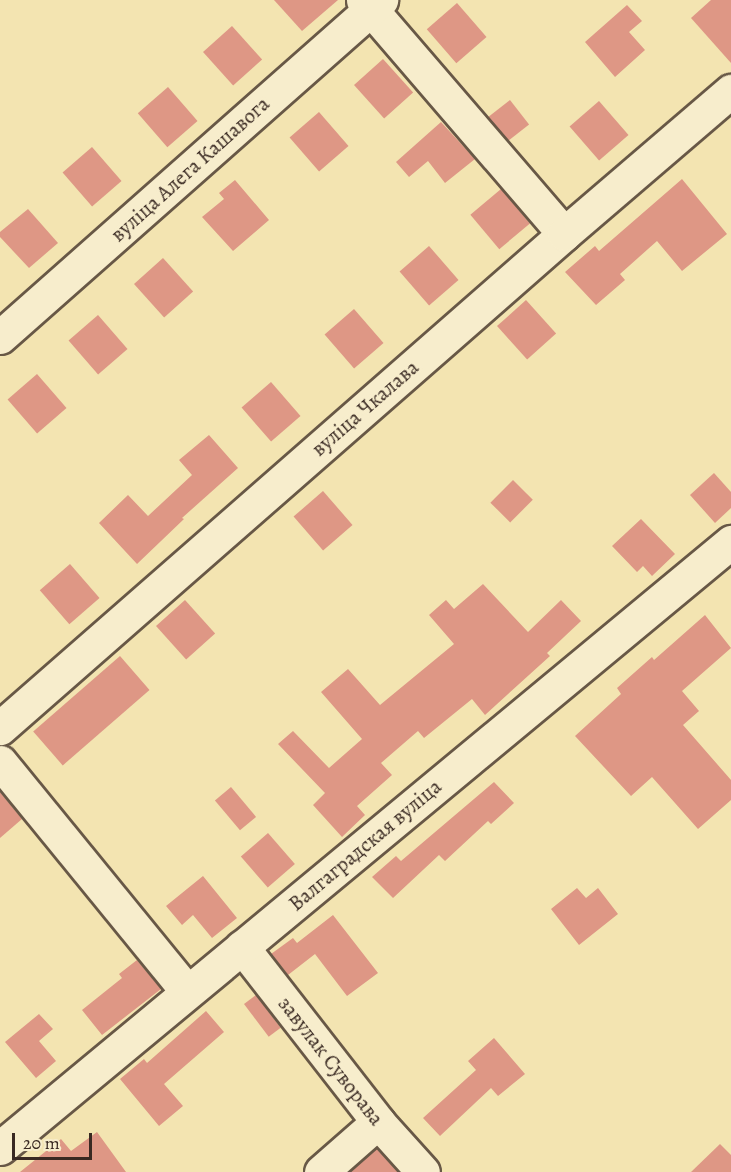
<!DOCTYPE html>
<meta charset="utf-8">
<style>
body{margin:0}
#map{position:relative;width:731px;height:1172px;overflow:hidden;background:#f3e4b1;font-family:Alegreya,serif}
div>[style]{position:absolute}
[style*='--x']{left:calc(var(--x)*1px);top:calc(var(--y)*1px);width:calc(var(--w)*1px);rotate:calc(var(--a)*1deg)}
.building>*{inset:0;background:#de9785;transform-origin:0 0}
.roads{filter:drop-shadow(2px 0 #685846) drop-shadow(-2px 0 #685846) drop-shadow(0 2px #685846) drop-shadow(0 -2px #685846)}
.minor>*{height:33px;margin:-16.5px;padding:0 16.5px;transform-origin:16.5px;border-radius:16.5px;background:#f7edcc}
span{translate:-50% -50%;white-space:nowrap;text-align:center;line-height:1.15;-webkit-text-stroke:6px #f7edcc;paint-order:stroke}
.street-label{font-size:21px;color:#392922}
.scale{position:absolute;left:12px;top:1133px;width:80px;height:27px;box-sizing:border-box;border:3px solid #392922;border-top:0;padding-left:8px;font-size:18px;line-height:21px;white-space:nowrap;color:#392922;-webkit-text-stroke:4px #f7edcc;paint-order:stroke}
</style>
<div id="map">
<div class="building">
<i style="clip-path:polygon(274px 0,338px 0,302px 31px)"></i>
<i style="clip-path:polygon(711px 0,731px 0,731px 63px,691px 18px)"></i>
<i style="left:457px;top:3px;width:45px;height:40px;rotate:49deg"></i>
<i style="clip-path:polygon(627px 5px,642px 21px,629px 32px,645px 50px,615px 77px,585px 42px)"></i>
<i style="left:232px;top:26px;width:45px;height:39px;rotate:48deg"></i>
<i style="left:383px;top:59px;width:45px;height:39px;rotate:48deg"></i>
<i style="left:168px;top:87px;width:45px;height:40px;rotate:49deg"></i>
<i style="left:510px;top:100px;width:31px;height:28px;rotate:52deg"></i>
<i style="left:599px;top:101px;width:45px;height:39px;rotate:49deg"></i>
<i style="left:319px;top:112px;width:45px;height:39px;rotate:49deg"></i>
<i style="clip-path:polygon(441px 122px,475px 159px,445px 183px,428px 161px,409px 177px,396px 162px)"></i>
<i style="left:92px;top:147px;width:45px;height:39px;rotate:49deg"></i>
<i style="clip-path:polygon(682px 179px,727px 234px,682px 271px,657px 241px,620px 274px,625px 280px,596px 305px,565px 272px,595px 246px,599px 251px)"></i>
<i style="clip-path:polygon(235px 180px,269px 220px,233px 251px,202px 217px,224px 199px,219px 193px)"></i>
<i style="left:501px;top:189px;width:45px;height:40px;rotate:50deg"></i>
<i style="clip-path:polygon(28px 209px,58px 243px,29px 268px,0 237px,0 232px)"></i>
<i style="left:429px;top:246px;width:45px;height:39px;rotate:49deg"></i>
<i style="left:163px;top:258px;width:45px;height:39px;rotate:48deg"></i>
<i style="left:526px;top:300px;width:45px;height:39px;rotate:48deg"></i>
<i style="left:354px;top:309px;width:45px;height:39px;rotate:49deg"></i>
<i style="left:98px;top:315px;width:45px;height:39px;rotate:49deg"></i>
<i style="left:37px;top:374px;width:45px;height:39px;rotate:49deg"></i>
<i style="left:271px;top:382px;width:45px;height:39px;rotate:49deg"></i>
<i style="clip-path:polygon(209px 435px,238px 468px,182px 518px,184px 519px,137px 564px,99px 523px,128px 495px,148px 516px,192px 475px,179px 460px)"></i>
<i style="clip-path:polygon(714px 473px,731px 492px,731px 508px,715px 523px,690px 495px)"></i>
<i style="left:513px;top:480px;width:28px;height:32px;rotate:45deg"></i>
<i style="left:323px;top:491px;width:45px;height:39px;rotate:49deg"></i>
<i style="clip-path:polygon(641px 519px,675px 554px,652px 576px,643px 566px,637px 572px,612px 546px)"></i>
<i style="left:70px;top:564px;width:45px;height:40px;rotate:49deg"></i>
<i style="clip-path:polygon(483px 584px,528px 632px,561px 600px,581px 621px,547px 653px,550px 656px,485px 715px,472px 699px,424px 738px,418px 731px,381px 763px,392px 775px,357px 806px,365px 815px,342px 837px,313px 805px,325px 793px,278px 744px,293px 731px,329px 768px,362px 739px,321px 692px,348px 669px,380px 705px,454px 644px,429px 615px,446px 600px,454px 609px)"></i>
<i style="left:185px;top:600px;width:45px;height:39px;rotate:48deg"></i>
<i style="clip-path:polygon(705px 615px,731px 648px,682px 691px,699px 711px,683px 725px,731px 780px,731px 800px,698px 829px,652px 777px,631px 796px,575px 736px,621px 694px,617px 688px,652px 657px,654px 660px)"></i>
<i style="left:120px;top:656px;width:45px;height:115px;rotate:49deg"></i>
<i style="clip-path:polygon(494px 782px,514px 803px,491px 824px,488px 821px,445px 861px,439px 855px,393px 898px,372px 877px,396px 856px,401px 861px)"></i>
<i style="left:231px;top:787px;width:39px;height:21px;rotate:50deg"></i>
<i style="clip-path:polygon(0 792px,22px 819px,0 838px)"></i>
<i style="left:268px;top:833px;width:41px;height:36px;rotate:49deg"></i>
<i style="clip-path:polygon(203px 876px,237px 918px,212px 938px,193px 915px,182px 925px,166px 906px)"></i>
<i style="clip-path:polygon(577px 888px,586px 898px,598px 888px,618px 914px,579px 945px,551px 909px)"></i>
<i style="clip-path:polygon(333px 915px,378px 973px,347px 996px,315px 954px,288px 975px,271px 954px,293px 938px,297px 943px)"></i>
<i style="clip-path:polygon(137px 960px,161px 989px,102px 1035px,82px 1010px,122px 978px,119px 974px)"></i>
<i style="left:256px;top:995px;width:41px;height:15px;rotate:53deg"></i>
<i style="clip-path:polygon(206px 1011px,224px 1032px,164px 1084px,183px 1106px,159px 1126px,120px 1079px,144px 1059px,147px 1063px)"></i>
<i style="clip-path:polygon(39px 1014px,53px 1029px,39px 1041px,56px 1061px,36px 1078px,5px 1042px)"></i>
<i style="clip-path:polygon(494px 1038px,525px 1074px,498px 1096px,491px 1088px,440px 1136px,423px 1118px,476px 1070px,468px 1061px)"></i>
<i style="clip-path:polygon(97px 1132px,126px 1172px,20px 1172px,61px 1139px,71px 1151px)"></i>
<i style="clip-path:polygon(720px 1144px,731px 1155px,731px 1172px,691px 1172px)"></i>
<i style="clip-path:polygon(376px 1148px,398px 1172px,349px 1172px)"></i>
</div>
<div class="roads">
<div class="minor">
<i style="--x:363;--y:0;--w:308;--a:49.3"></i>
<i style="--x:0;--y:337;--w:509;--a:-41.49"></i>
<i style="--x:0;--y:728;--w:750;--a:-41.21"></i>
<i style="--x:564;--y:234;--w:220;--a:-40.6"></i>
<i style="--x:0;--y:762;--w:296;--a:50.8"></i>
<i style="--x:242;--y:947;--w:222;--a:52.1"></i>
<i style="--x:378;--y:1122;--w:67;--a:48"></i>
<i style="--x:0;--y:1148;--w:950;--a:-39.66"></i>
<i style="--x:321;--y:1172;--w:76;--a:-41.3"></i>
</div>
</div>
<div class="street-label">
<span style="left:190px;top:169px;rotate:-42deg">вуліца Алега Кашавога</span>
<span style="left:365px;top:408px;rotate:-41deg">вуліца Чкалава</span>
<span style="left:365px;top:845px;rotate:-40deg">Валгаградская вуліца</span>
<span style="left:331px;top:1061px;rotate:52deg">завулак Суворава</span>
</div>
<div class="scale">20 m</div>
</div>
